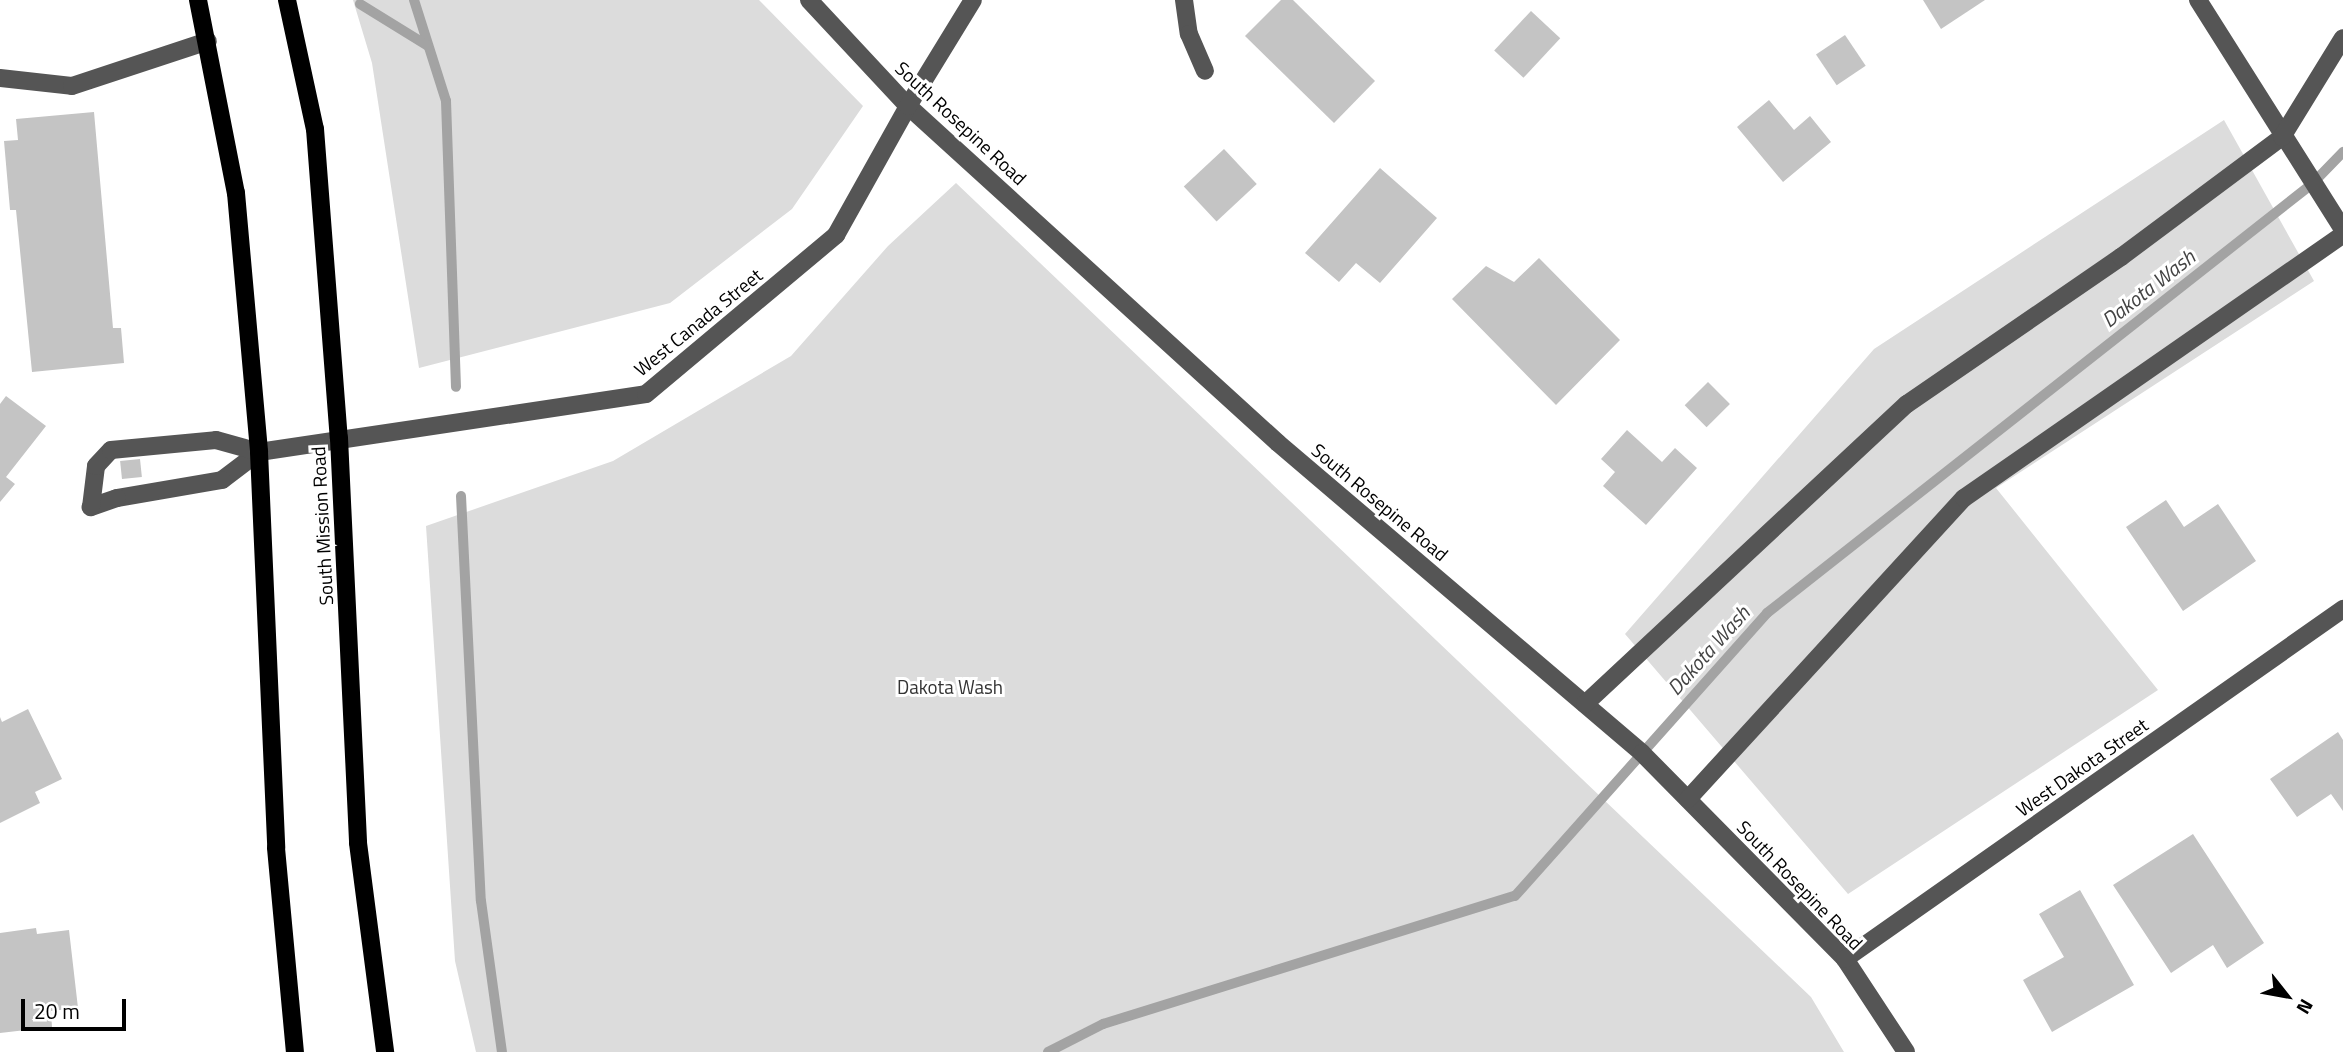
<!DOCTYPE html>
<style>
body{margin:0}
#map{position:relative;width:2343px;height:1052px;overflow:hidden;background:#fff;font-family:"Titillium Web",sans-serif}
div>[style]{position:absolute}
[style*='--x']{left:calc(var(--x)*1px);top:calc(var(--y)*1px);width:calc(var(--w)*1px);rotate:calc(var(--a)*1deg)}
.green>*{inset:0;background:#dcdcdc}
.stream>*{height:10px;margin:-5px;padding:0 5px;transform-origin:5px;border-radius:5px;background:#a3a3a3}
.building>*{inset:0;background:#c4c4c4;transform-origin:0 0}
.minor>*{height:18px;margin:-9px;padding:0 9px;transform-origin:9px;border-radius:9px;background:#555}
.major>*{height:18px;margin:-9px;padding:0 9px;transform-origin:9px;border-radius:9px;background:#000}
span{translate:-50% -50%;white-space:nowrap;text-align:center;line-height:1.15;-webkit-text-stroke:6px #fff;paint-order:stroke}
.street-label{font-size:19px;color:#000}
.park-label{font-size:19px;color:#333}
.water-label{font-size:21px;color:#444;font-style:italic}
.north{position:absolute;left:2252px;top:961px;width:70px;height:70px;-webkit-text-stroke:5px #fff;paint-order:stroke;rotate:121deg;font-size:19px;font-weight:700;line-height:28px;text-align:center;color:#000}
.north::after{content:'';display:block;margin:auto;width:24px;height:32px;background:#000;clip-path:polygon(50% 0,100% 100%,50% 72%,0 100%)}
.scale{position:absolute;left:21px;top:999px;width:105px;height:32px;box-sizing:border-box;border:4px solid #000;border-top:0;padding-left:9px;font-size:21px;line-height:24px;white-space:nowrap;color:#000;-webkit-text-stroke:5px #fff;paint-order:stroke}
</style>
<div id="map">
<div class="green">
<i style="clip-path:polygon(353px 0,759px 0,863px 106px,792px 209px,670px 303px,419px 368px,372px 63px)"></i>
<i style="clip-path:polygon(2224px 120px,2314px 281px,1996px 488px,2158px 690px,1848px 894px,1625px 634px,1874px 349px)"></i>
<i style="clip-path:polygon(956px 183px,1811px 997px,1844px 1052px,476px 1052px,455px 961px,426px 526px,613px 461px,791px 356px,888px 246px)"></i>
</div>
<div class="stream">
<i style="--x:414;--y:0;--w:106;--a:72.4"></i>
<i style="--x:446;--y:101;--w:286;--a:88"></i>
<i style="--x:360;--y:4;--w:80;--a:31.7"></i>
<i style="--x:461;--y:496;--w:405;--a:87.2"></i>
<i style="--x:481;--y:901;--w:152;--a:82.1"></i>
<i style="--x:1048;--y:1052;--w:62;--a:-27"></i>
<i style="--x:1103;--y:1024;--w:431;--a:-17.3"></i>
<i style="--x:1515;--y:896;--w:379;--a:-48.3"></i>
<i style="--x:1767;--y:613;--w:694;--a:-38.21"></i>
<i style="--x:2312;--y:184;--w:45;--a:-45.9"></i>
</div>
<div class="building">
<i style="clip-path:polygon(1281px 0,1293px 0,1375px 81px,1334px 123px,1245px 36px)"></i>
<i style="clip-path:polygon(1923px 0,1985px 0,1941px 29px)"></i>
<i style="left:1531px;top:11px;width:40px;height:54px;rotate:43deg"></i>
<i style="left:1845px;top:35px;width:37px;height:35px;rotate:56deg"></i>
<i style="clip-path:polygon(1769px 100px,1794px 130px,1810px 116px,1831px 142px,1783px 182px,1737px 127px)"></i>
<i style="clip-path:polygon(94px 112px,113px 328px,121px 328px,124px 363px,32px 372px,16px 210px,10px 210px,4px 141px,18px 140px,16px 119px)"></i>
<i style="left:1224px;top:149px;width:48px;height:55px;rotate:47deg"></i>
<i style="clip-path:polygon(1380px 168px,1437px 218px,1380px 283px,1356px 263px,1339px 282px,1305px 253px)"></i>
<i style="clip-path:polygon(1539px 258px,1620px 340px,1556px 405px,1452px 299px,1486px 266px,1514px 282px)"></i>
<i style="left:1708px;top:382px;width:31px;height:33px;rotate:45deg"></i>
<i style="clip-path:polygon(6px 396px,46px 426px,6px 477px,15px 484px,0 502px,0 404px)"></i>
<i style="clip-path:polygon(1627px 430px,1662px 462px,1675px 448px,1697px 468px,1646px 525px,1603px 486px,1615px 472px,1601px 459px)"></i>
<i style="left:140px;top:459px;width:18px;height:20px;rotate:84deg"></i>
<i style="clip-path:polygon(2166px 500px,2184px 527px,2218px 504px,2256px 561px,2183px 611px,2126px 527px)"></i>
<i style="clip-path:polygon(28px 709px,62px 779px,35px 792px,40px 803px,0 823px,0 717px,2px 722px)"></i>
<i style="clip-path:polygon(2338px 732px,2343px 740px,2343px 811px,2331px 794px,2297px 817px,2270px 779px)"></i>
<i style="clip-path:polygon(2193px 834px,2264px 943px,2227px 968px,2213px 945px,2171px 973px,2113px 885px)"></i>
<i style="clip-path:polygon(2080px 890px,2134px 985px,2052px 1032px,2023px 980px,2064px 957px,2039px 914px)"></i>
<i style="clip-path:polygon(36px 928px,37px 934px,69px 930px,78px 1008px,51px 1011px,52px 1027px,0 1033px,0 933px)"></i>
</div>
<div class="minor">
<i style="--x:809;--y:0;--w:145;--a:47"></i>
<i style="--x:908;--y:106;--w:500;--a:42.33"></i>
<i style="--x:1278;--y:443;--w:478;--a:40.4"></i>
<i style="--x:1642;--y:753;--w:289;--a:45.4"></i>
<i style="--x:1845;--y:959;--w:111;--a:56.7"></i>
<i style="--x:1184;--y:0;--w:34;--a:82"></i>
<i style="--x:1189;--y:34;--w:40;--a:66.6"></i>
<i style="--x:2198;--y:0;--w:271;--a:57.7"></i>
<i style="--x:0;--y:78;--w:72;--a:6.3"></i>
<i style="--x:72;--y:86;--w:143;--a:-18.3"></i>
<i style="--x:259;--y:452;--w:46;--a:142.9"></i>
<i style="--x:222;--y:480;--w:107;--a:170.3"></i>
<i style="--x:117;--y:498;--w:28;--a:161"></i>
<i style="--x:91;--y:507;--w:41;--a:-83"></i>
<i style="--x:96;--y:466;--w:22;--a:-47"></i>
<i style="--x:111;--y:450;--w:105;--a:-5.4"></i>
<i style="--x:216;--y:440;--w:45;--a:15.6"></i>
<i style="--x:259;--y:452;--w:391;--a:-8.5"></i>
<i style="--x:646;--y:394;--w:248;--a:-39.9"></i>
<i style="--x:836;--y:235;--w:148;--a:-60.8"></i>
<i style="--x:908;--y:106;--w:124;--a:-58.5"></i>
<i style="--x:1585;--y:704;--w:440;--a:-43"></i>
<i style="--x:1907;--y:404;--w:260;--a:-34.5"></i>
<i style="--x:2121;--y:257;--w:201;--a:-36.7"></i>
<i style="--x:2282;--y:137;--w:116;--a:-58.4"></i>
<i style="--x:1688;--y:799;--w:408;--a:-47.5"></i>
<i style="--x:1964;--y:498;--w:461;--a:-34.8"></i>
<i style="--x:1845;--y:959;--w:609;--a:-35.1"></i>
</div>
<div class="major">
<i style="--x:198;--y:0;--w:197;--a:78.9"></i>
<i style="--x:236;--y:193;--w:260;--a:84.9"></i>
<i style="--x:259;--y:452;--w:396;--a:87.5"></i>
<i style="--x:276;--y:848;--w:205;--a:84.7"></i>
<i style="--x:287;--y:0;--w:132;--a:77.8"></i>
<i style="--x:315;--y:129;--w:310;--a:85.6"></i>
<i style="--x:339;--y:438;--w:405;--a:87.3"></i>
<i style="--x:358;--y:843;--w:211;--a:82.6"></i>
</div>
<div class="street-label">
<span style="left:961px;top:123px;rotate:43deg">South Rosepine Road</span>
<span style="left:698px;top:322px;rotate:-39deg">West Canada Street</span>
<span style="left:1380px;top:502px;rotate:40deg">South Rosepine Road</span>
<span style="left:322px;top:526px;rotate:-93deg">South Mission Road</span>
<span style="left:2082px;top:767px;rotate:-35deg">West Dakota Street</span>
<span style="left:1800px;top:885px;rotate:46deg">South Rosepine Road</span>
</div>
<div class="park-label">
<span style="left:950px;top:687px">Dakota Wash</span>
</div>
<div class="water-label">
<span style="left:2148px;top:288px;rotate:-38deg">Dakota Wash</span>
<span style="left:1708px;top:650px;rotate:-48deg">Dakota Wash</span>
</div>
<div class="north">N</div>
<div class="scale">20 m</div>
</div>
